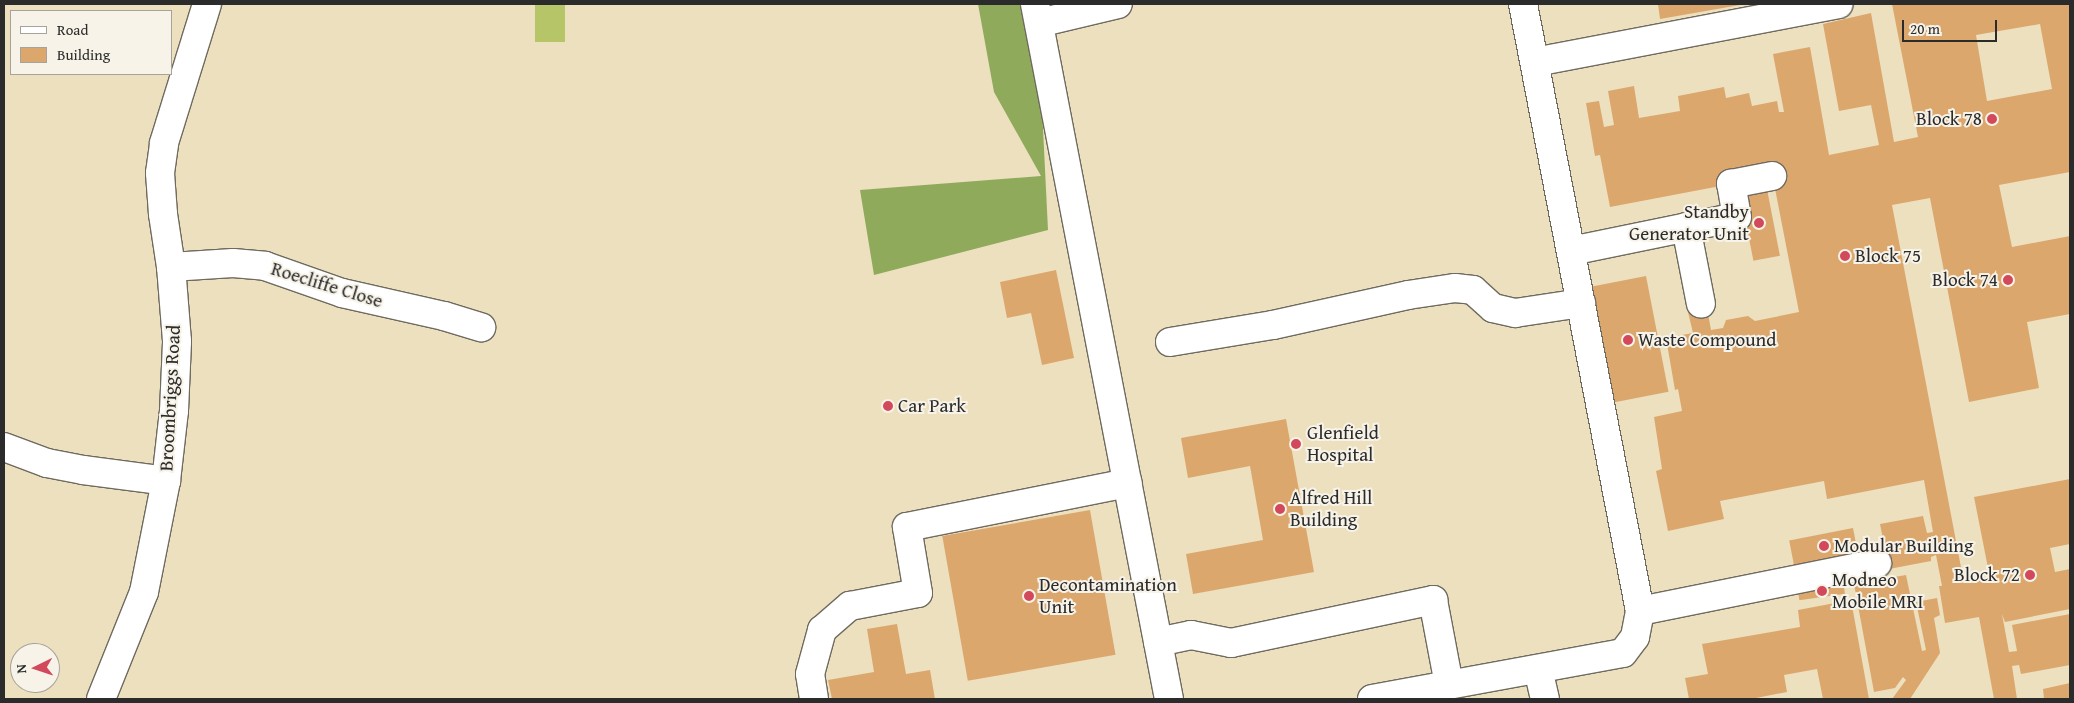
<!DOCTYPE html>
<style>
body{margin:0}
#map{position:relative;width:2074px;height:703px;overflow:hidden;background:#ece0bf;font-family:"Gentium Book Plus",serif}
div>[style]{position:absolute}
[style*='--x']{left:calc(var(--x)*1px);top:calc(var(--y)*1px);width:calc(var(--w)*1px);rotate:calc(var(--a)*1deg)}
.green>*{inset:0;background:#b5c568;transform-origin:0 0}
.forest>*{inset:0;background:#90aa5c}
.building>*{inset:0;background:#dca76d;transform-origin:0 0}
.roads{filter:drop-shadow(1px 0 #6f6a5f) drop-shadow(-1px 0 #6f6a5f) drop-shadow(0 1px #6f6a5f) drop-shadow(0 -1px #6f6a5f)}
.minor>*{height:28px;margin:-14px;padding:0 14px;transform-origin:14px;border-radius:14px;background:#fff}
.dots>*{width:14px;height:14px;translate:-50% -50%;box-sizing:border-box;border:2px solid #f7f3e8;border-radius:50%}
span{translate:-50% -50%;white-space:nowrap;text-align:center;line-height:1.15;-webkit-text-stroke:4px #f7f3e8;paint-order:stroke}
.poi-label{font-size:19px;color:#2b2b2b}
.right{translate:-100% -50%;text-align:right}
.left{translate:0 -50%;text-align:left}
.street-label{font-size:19px;color:#2b2b2b}
.frame{position:absolute;inset:0;border:5px solid #2b2b2b;pointer-events:none}
.legend{position:absolute;left:10px;top:10px;width:162px;height:65px;box-sizing:border-box;background:#f7f3e8;border:1px solid #a5a39c;margin:0;padding:6px 9px;list-style:none;font-size:15px;color:#2b2b2b}
.legend li{display:flex;align-items:center;gap:10px;height:25px}
.legend b{width:25px;border:1px solid #a5a39c}
.north{position:absolute;left:10px;top:643px;width:50px;height:50px;box-sizing:border-box;background:#f7f3e8;border:1px solid #a5a39c;border-radius:50%;rotate:266deg;font-size:14px;font-weight:700;line-height:20px;text-align:center;color:#2b2b2b}
.north::after{content:'';display:block;margin:auto;width:18px;height:22px;background:#d1495b;clip-path:polygon(50% 0,100% 100%,50% 72%,0 100%)}
.scale{position:absolute;left:1902px;top:20px;width:95px;height:22px;box-sizing:border-box;border:2px solid #2b2b2b;border-top:0;padding-left:6px;font-size:15px;line-height:18px;white-space:nowrap;color:#2b2b2b;-webkit-text-stroke:4px #f7f3e8;paint-order:stroke}
</style>
<div id="map">
<div class="green">
<i style="left:535px;top:4px;width:30px;height:38px"></i>
</div>
<div class="forest">
<i style="clip-path:polygon(978px 4px,1023px 4px,1041px 88px,1048px 230px,874px 275px,860px 190px,1041px 176px,994px 92px)"></i>
</div>
<div class="building">
<i style="clip-path:polygon(1658px 4px,1740px 4px,1740px 5px,1660px 19px)"></i>
<i style="clip-path:polygon(evenodd,1892px 4px,2070px 4px,2070px 172px,1999px 185px,2012px 247px,2070px 236px,2070px 314px,2027px 322px,2039px 388px,1969px 402px,1930px 198px,1892px 205px,1964px 583px,1990px 578px,1974px 497px,2070px 479px,2070px 544px,2050px 548px,2055px 572px,2070px 569px,2070px 609px,2005px 622px,2002px 614px,2009px 652px,2017px 651px,2012px 625px,2070px 614px,2070px 665px,2021px 674px,2019px 665px,2012px 666px,2017px 699px,1994px 699px,1979px 617px,1945px 623px,1939px 586px,1942px 586px,1936px 555px,1931px 557px,1931px 561px,1889px 569px,1880px 524px,1923px 516px,1927px 533px,1933px 532px,1924px 480px,1827px 499px,1824px 481px,1720px 501px,1724px 519px,1668px 531px,1656px 471px,1662px 469px,1654px 417px,1682px 411px,1678px 389px,1675px 390px,1666px 338px,1693px 333px,1688px 312px,1707px 308px,1711px 330px,1723px 328px,1726px 320px,1748px 316px,1755px 321px,1799px 312px,1771px 168px,1731px 184px,1610px 207px,1600px 155px,1595px 156px,1586px 103px,1599px 101px,1604px 127px,1614px 125px,1608px 91px,1634px 86px,1639px 118px,1680px 111px,1678px 96px,1724px 87px,1726px 98px,1749px 93px,1752px 106px,1777px 101px,1779px 112px,1784px 112px,1773px 54px,1810px 47px,1829px 155px,1879px 145px,1871px 105px,1839px 111px,1823px 24px,1871px 13px,1894px 142px,1918px 137px,1892px 4px,2040px 24px,2052px 89px,1987px 101px,1976px 35px,2040px 24px)"></i>
<i style="left:1766px;top:184px;width:73px;height:27px;rotate:79deg"></i>
<i style="clip-path:polygon(1056px 270px,1074px 358px,1042px 365px,1031px 313px,1007px 318px,1000px 282px)"></i>
<i style="left:1646px;top:276px;width:118px;height:60px;rotate:79deg"></i>
<i style="clip-path:polygon(1286px 419px,1314px 572px,1193px 594px,1186px 554px,1263px 540px,1250px 466px,1188px 478px,1181px 438px)"></i>
<i style="left:1090px;top:510px;width:147px;height:150px;rotate:80deg"></i>
<i style="left:1853px;top:528px;width:25px;height:65px;rotate:79deg"></i>
<i style="clip-path:polygon(1906px 575px,1922px 651px,1926px 650px,1916px 602px,1937px 598px,1940px 615px,1934px 618px,1940px 653px,1910px 699px,1892px 699px,1906px 680px,1903px 677px,1895px 688px,1874px 692px,1854px 584px)"></i>
<i style="left:1843px;top:580px;width:14px;height:46px;rotate:82deg"></i>
<i style="clip-path:polygon(1851px 600px,1869px 699px,1823px 699px,1817px 669px,1784px 675px,1787px 692px,1751px 699px,1689px 699px,1685px 678px,1708px 674px,1702px 644px,1800px 627px,1798px 610px)"></i>
<i style="clip-path:polygon(897px 624px,906px 674px,930px 670px,935px 699px,832px 699px,828px 680px,874px 672px,867px 629px)"></i>
<i style="clip-path:polygon(2070px 683px,2070px 699px,2044px 699px,2043px 689px)"></i>
</div>
<div class="roads">
<div class="minor">
<i style="--x:1035;--y:4;--w:708;--a:79.09"></i>
<i style="--x:1039;--y:23;--w:81;--a:-13.5"></i>
<i style="--x:1535;--y:62;--w:309;--a:-10.8"></i>
<i style="--x:1686;--y:227;--w:78;--a:79"></i>
<i style="--x:1571;--y:251;--w:169;--a:-11.6"></i>
<i style="--x:1737;--y:217;--w:34;--a:-100"></i>
<i style="--x:1731;--y:184;--w:42;--a:-11"></i>
<i style="--x:171;--y:267;--w:62;--a:-3.7"></i>
<i style="--x:233;--y:263;--w:32;--a:5"></i>
<i style="--x:265;--y:266;--w:82;--a:19.3"></i>
<i style="--x:342;--y:293;--w:105;--a:12.7"></i>
<i style="--x:444;--y:316;--w:39;--a:17"></i>
<i style="--x:1170;--y:342;--w:104;--a:-9.4"></i>
<i style="--x:1273;--y:325;--w:138;--a:-12.5"></i>
<i style="--x:1408;--y:295;--w:48;--a:-8.5"></i>
<i style="--x:1455;--y:288;--w:18;--a:6"></i>
<i style="--x:1473;--y:290;--w:27;--a:42"></i>
<i style="--x:1493;--y:308;--w:23;--a:13"></i>
<i style="--x:1515;--y:313;--w:67;--a:-8.6"></i>
<i style="--x:4;--y:447;--w:46;--a:20.4"></i>
<i style="--x:47;--y:463;--w:37;--a:11"></i>
<i style="--x:83;--y:470;--w:84;--a:7.5"></i>
<i style="--x:1640;--y:611;--w:242;--a:-11.4"></i>
<i style="--x:1158;--y:642;--w:34;--a:-12"></i>
<i style="--x:1191;--y:635;--w:41;--a:11.3"></i>
<i style="--x:1231;--y:643;--w:207;--a:-12"></i>
<i style="--x:1433;--y:600;--w:86;--a:79.3"></i>
<i style="--x:1538;--y:669;--w:31;--a:77"></i>
<i style="--x:101;--y:699;--w:115;--a:-68.1"></i>
<i style="--x:144;--y:592;--w:113;--a:-78.8"></i>
<i style="--x:166;--y:481;--w:70;--a:-83.5"></i>
<i style="--x:174;--y:411;--w:70;--a:-87.5"></i>
<i style="--x:177;--y:341;--w:74;--a:-94.6"></i>
<i style="--x:171;--y:267;--w:54;--a:-98.6"></i>
<i style="--x:163;--y:214;--w:41;--a:-94.2"></i>
<i style="--x:160;--y:173;--w:30;--a:-82"></i>
<i style="--x:164;--y:143;--w:145;--a:-72.8"></i>
<i style="--x:814;--y:699;--w:25;--a:-99"></i>
<i style="--x:810;--y:674;--w:46;--a:-74.7"></i>
<i style="--x:822;--y:630;--w:37;--a:-41"></i>
<i style="--x:850;--y:606;--w:69;--a:-10.8"></i>
<i style="--x:918;--y:593;--w:67;--a:-99.5"></i>
<i style="--x:907;--y:527;--w:225;--a:-11.3"></i>
<i style="--x:1372;--y:699;--w:255;--a:-10.4"></i>
<i style="--x:1623;--y:653;--w:20;--a:-53"></i>
<i style="--x:1635;--y:637;--w:26;--a:-79"></i>
<i style="--x:1640;--y:611;--w:618;--a:-100.91"></i>
</div>
</div>
<div class="dots">
<i style="left:1992px;top:119px;background:#d1495b"></i>
<i style="left:1759px;top:223px;background:#d1495b"></i>
<i style="left:1845px;top:256px;background:#d1495b"></i>
<i style="left:2008px;top:280px;background:#d1495b"></i>
<i style="left:1628px;top:340px;background:#d1495b"></i>
<i style="left:888px;top:406px;background:#d1495b"></i>
<i style="left:1296px;top:444px;background:#d1495b"></i>
<i style="left:1280px;top:509px;background:#d1495b"></i>
<i style="left:1824px;top:546px;background:#d1495b"></i>
<i style="left:2030px;top:575px;background:#d1495b"></i>
<i style="left:1822px;top:591px;background:#d1495b"></i>
<i style="left:1029px;top:596px;background:#d1495b"></i>
</div>
<div class="poi-label">
<span class="right" style="left:1982px;top:119px">Block 78</span>
<span class="right" style="left:1749px;top:223px">Standby<br>Generator Unit</span>
<span class="left" style="left:1855px;top:256px">Block 75</span>
<span class="right" style="left:1998px;top:280px">Block 74</span>
<span class="left" style="left:1638px;top:340px">Waste Compound</span>
<span class="left" style="left:898px;top:406px">Car Park</span>
<span class="left" style="left:1307px;top:444px">Glenfield<br>Hospital</span>
<span class="left" style="left:1290px;top:509px">Alfred Hill<br>Building</span>
<span class="left" style="left:1834px;top:546px">Modular Building</span>
<span class="right" style="left:2020px;top:575px">Block 72</span>
<span class="left" style="left:1832px;top:591px">Modneo<br>Mobile MRI</span>
<span class="left" style="left:1039px;top:596px">Decontamination<br>Unit</span>
</div>
<div class="street-label">
<span style="left:327px;top:285px;rotate:17deg">Roecliffe Close</span>
<span style="left:170px;top:398px;rotate:-87deg">Broombriggs Road</span>
</div>
<div class="frame"></div>
<ul class="legend">
<li><b style="height:6px;background:#fff"></b>Road</li>
<li><b style="height:14px;background:#dca76d"></b>Building</li>
</ul>
<div class="north">N</div>
<div class="scale">20 m</div>
</div>
